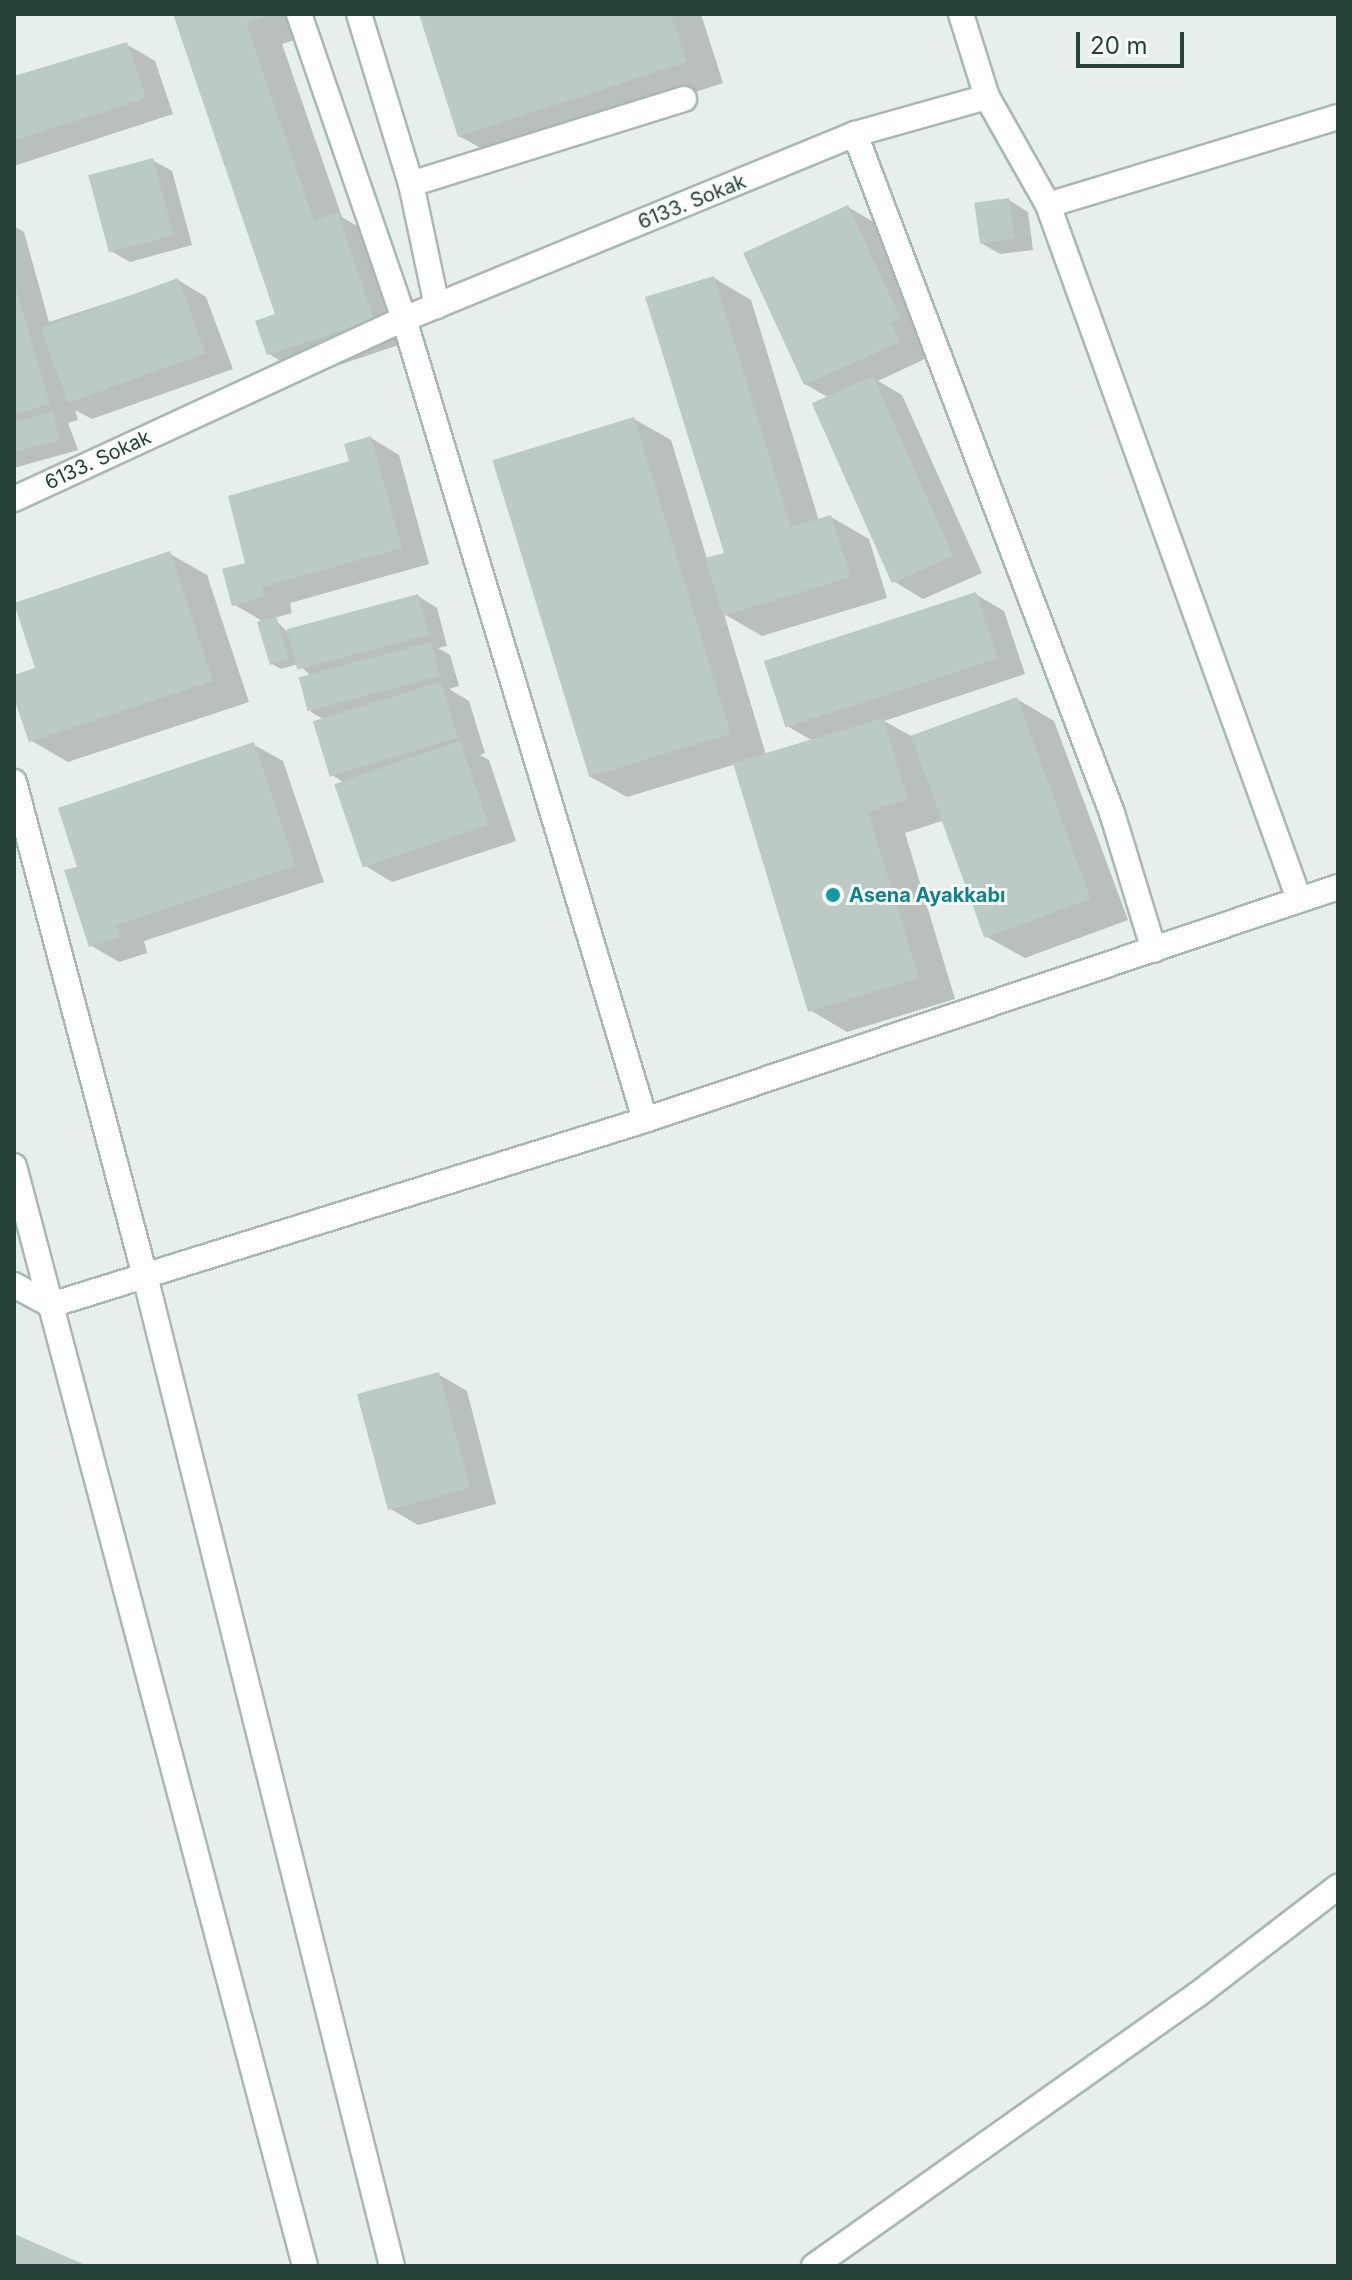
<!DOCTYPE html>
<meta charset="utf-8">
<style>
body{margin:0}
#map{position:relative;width:1352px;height:2280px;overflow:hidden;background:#e6efeb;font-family:Inter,sans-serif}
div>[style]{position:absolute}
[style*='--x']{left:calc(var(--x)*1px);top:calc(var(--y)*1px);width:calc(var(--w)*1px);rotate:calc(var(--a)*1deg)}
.shadow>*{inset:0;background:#0003}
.building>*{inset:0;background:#bbcac4;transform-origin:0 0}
.roads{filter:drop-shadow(2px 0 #a8b8b2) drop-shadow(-2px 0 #a8b8b2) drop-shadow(0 2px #a8b8b2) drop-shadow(0 -2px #a8b8b2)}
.minor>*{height:24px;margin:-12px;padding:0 12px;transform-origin:12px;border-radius:12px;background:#fff}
.dots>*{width:22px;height:22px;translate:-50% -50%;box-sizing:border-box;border:4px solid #f7fbf9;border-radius:50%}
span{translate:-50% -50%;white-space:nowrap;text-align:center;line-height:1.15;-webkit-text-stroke:6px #f7fbf9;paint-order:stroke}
.street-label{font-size:20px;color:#24423a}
.culture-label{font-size:20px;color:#0d838f;font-weight:700}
.left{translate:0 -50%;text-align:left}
.frame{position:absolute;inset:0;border:16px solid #24423a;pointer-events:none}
.scale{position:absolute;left:1076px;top:32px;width:108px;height:36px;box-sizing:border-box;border:4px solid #24423a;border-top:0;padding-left:10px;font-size:24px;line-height:28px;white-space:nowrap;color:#24423a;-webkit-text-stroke:6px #f7fbf9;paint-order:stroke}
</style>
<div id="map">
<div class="shadow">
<i style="clip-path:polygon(175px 14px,295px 14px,303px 37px,282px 44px,342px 217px,375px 237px,411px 341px,306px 376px,269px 354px,278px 315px)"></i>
<i style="clip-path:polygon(421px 14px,701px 14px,723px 83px,497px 157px,459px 136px)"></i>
<i style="clip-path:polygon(126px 44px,155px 61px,173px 114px,14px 166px,14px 78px)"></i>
<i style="clip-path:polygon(152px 160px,172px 171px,192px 245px,130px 262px,111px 251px)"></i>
<i style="clip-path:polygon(1009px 200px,1028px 212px,1033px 250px,1000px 254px,981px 243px)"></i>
<i style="clip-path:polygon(848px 207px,877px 224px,928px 335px,919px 339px,927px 358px,878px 381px,902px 395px,982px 573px,923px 599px,895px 582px,829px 398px,805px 384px)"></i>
<i style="clip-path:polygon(14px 226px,24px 232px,49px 322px,178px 280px,206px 297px,233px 369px,92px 419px,75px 410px,78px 420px,68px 423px,78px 450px,14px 468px)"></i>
<i style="clip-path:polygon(714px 278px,751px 300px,819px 521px,831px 517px,869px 539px,887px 598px,762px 636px,724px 614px,766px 755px,813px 741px,787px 726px,975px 594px,1004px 611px,1025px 674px,884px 721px,913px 737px,1017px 699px,1054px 721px,1128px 920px,1025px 958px,987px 937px,945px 820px,905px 833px,955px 999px,847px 1032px,810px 1010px,736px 764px,627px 797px,589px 776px,634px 419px,671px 440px,707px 559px,726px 554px)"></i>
<i style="clip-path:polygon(371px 438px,399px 455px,429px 564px,290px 603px,292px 613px,274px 618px,288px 633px,418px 596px,437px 608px,447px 646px,438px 648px,450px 655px,459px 686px,449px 689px,469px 701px,485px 753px,480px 755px,489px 760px,516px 841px,392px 882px,364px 865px,343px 782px,331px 774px,323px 719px,311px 712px,313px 678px,298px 664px,281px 669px,272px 664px,264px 622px,233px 604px,248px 564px)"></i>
<i style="clip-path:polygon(170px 554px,207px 575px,249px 702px,68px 762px,30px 740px,14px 677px,38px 669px)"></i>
<i style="clip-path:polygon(254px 745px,283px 761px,324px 882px,144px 941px,147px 953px,119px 962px,90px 945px,80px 868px)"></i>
<i style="clip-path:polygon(438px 1374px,467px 1391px,496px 1504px,418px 1525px,389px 1508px)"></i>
</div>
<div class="building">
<i style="clip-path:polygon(173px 14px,272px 14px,246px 23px,314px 221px,338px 213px,374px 320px,267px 355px,255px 321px,275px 314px)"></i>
<i style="clip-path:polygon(419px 14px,671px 14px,687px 62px,458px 137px)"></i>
<i style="clip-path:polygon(127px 42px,146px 98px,14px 141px,14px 76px)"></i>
<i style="left:153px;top:158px;width:80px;height:67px;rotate:75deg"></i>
<i style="left:1009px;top:198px;width:41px;height:35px;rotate:82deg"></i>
<i style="clip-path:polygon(848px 205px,901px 319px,891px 323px,900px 342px,804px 385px,743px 253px)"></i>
<i style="clip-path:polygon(714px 276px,791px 527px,831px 515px,851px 577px,723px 616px,705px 558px,724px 553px,645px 297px)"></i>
<i style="left:178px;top:278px;width:80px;height:146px;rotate:70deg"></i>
<i style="clip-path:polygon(14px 282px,50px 404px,14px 414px)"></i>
<i style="left:873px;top:376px;width:197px;height:67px;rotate:66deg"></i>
<i style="clip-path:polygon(53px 412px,60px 440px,14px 452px,14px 422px)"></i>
<i style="left:634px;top:417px;width:331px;height:148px;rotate:73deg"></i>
<i style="clip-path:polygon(371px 436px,402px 548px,262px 587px,264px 597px,232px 606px,222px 569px,245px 563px,228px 496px,349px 461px,344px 444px)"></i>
<i style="clip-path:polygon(170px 551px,213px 681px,29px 742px,14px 698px,14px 675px,35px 668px,14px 603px)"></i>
<i style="left:976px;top:592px;width:70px;height:223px;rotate:72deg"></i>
<i style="left:418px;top:594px;width:42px;height:136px;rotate:75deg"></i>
<i style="left:276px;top:616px;width:45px;height:20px;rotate:73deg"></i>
<i style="left:431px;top:642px;width:35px;height:137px;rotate:75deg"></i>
<i style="left:441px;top:682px;width:58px;height:134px;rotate:73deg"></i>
<i style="left:1017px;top:697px;width:215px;height:113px;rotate:70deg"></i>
<i style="clip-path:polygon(883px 718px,908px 799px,868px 812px,919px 978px,808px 1012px,733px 763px)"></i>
<i style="left:460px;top:741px;width:88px;height:133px;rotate:71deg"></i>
<i style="clip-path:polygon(254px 742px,296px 866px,116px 925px,120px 937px,89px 947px,64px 870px,77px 867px,58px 808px)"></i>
<i style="left:439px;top:1372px;width:120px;height:85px;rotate:75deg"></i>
<i style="clip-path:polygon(14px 2234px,88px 2266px,14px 2266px)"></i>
</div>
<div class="roads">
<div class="minor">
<i style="--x:299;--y:14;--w:323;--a:71"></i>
<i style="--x:404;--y:319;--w:836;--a:73.25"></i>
<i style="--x:359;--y:14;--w:178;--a:73"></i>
<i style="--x:961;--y:14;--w:87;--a:72.6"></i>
<i style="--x:855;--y:134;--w:726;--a:69.27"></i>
<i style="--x:1112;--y:813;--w:143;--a:73"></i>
<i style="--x:1048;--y:205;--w:738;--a:70.12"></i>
<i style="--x:437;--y:306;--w:125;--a:-102"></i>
<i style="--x:411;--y:184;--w:286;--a:-17.3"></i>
<i style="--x:14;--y:499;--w:430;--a:-24.8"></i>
<i style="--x:404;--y:319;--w:487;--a:-22.3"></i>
<i style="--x:855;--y:134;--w:137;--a:-15.7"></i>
<i style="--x:987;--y:97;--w:124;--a:60.5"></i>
<i style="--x:1048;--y:205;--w:303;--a:-16.9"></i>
<i style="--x:14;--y:782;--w:511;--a:75.15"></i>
<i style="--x:145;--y:1276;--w:1020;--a:75.99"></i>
<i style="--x:14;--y:1166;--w:1138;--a:75.18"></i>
<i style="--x:14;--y:1285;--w:42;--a:28.4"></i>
<i style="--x:51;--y:1305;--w:622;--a:-17.3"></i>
<i style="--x:645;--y:1120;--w:731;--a:-18.58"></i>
<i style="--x:814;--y:2266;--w:469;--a:-35.3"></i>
<i style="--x:1197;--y:1995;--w:178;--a:-37.5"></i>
</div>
</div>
<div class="dots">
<i style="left:833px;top:895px;background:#0f9aa8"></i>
</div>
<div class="street-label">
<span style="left:692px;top:202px;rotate:-22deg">6133. Sokak</span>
<span style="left:98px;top:460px;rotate:-25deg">6133. Sokak</span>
</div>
<div class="culture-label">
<span class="left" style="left:849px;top:895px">Asena Ayakkabı</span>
</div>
<div class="frame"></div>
<div class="scale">20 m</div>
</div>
